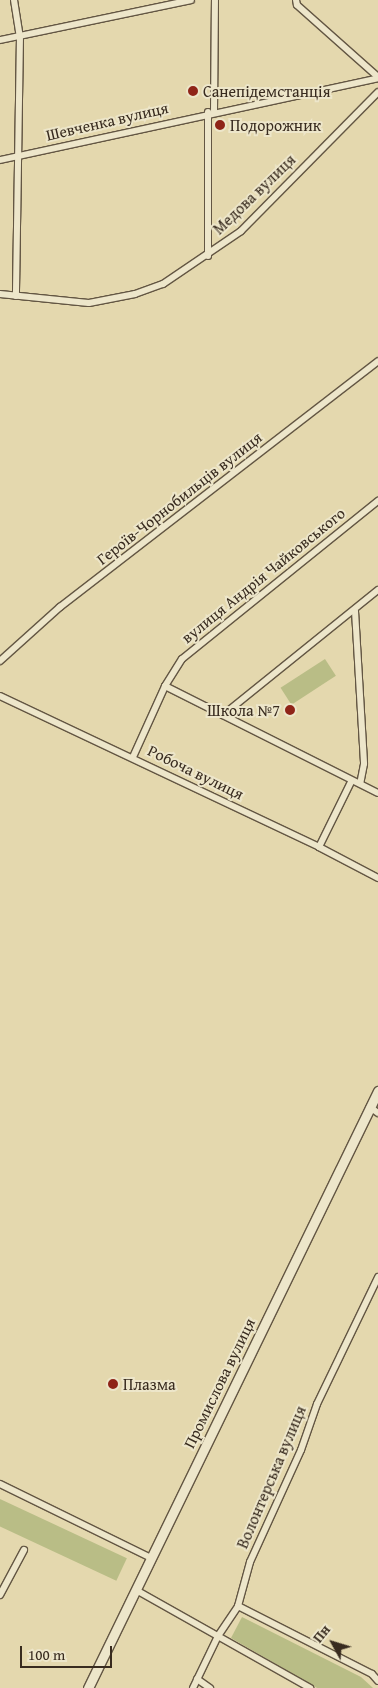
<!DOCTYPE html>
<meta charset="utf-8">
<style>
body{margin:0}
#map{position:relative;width:378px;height:1688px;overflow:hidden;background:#e4d8ae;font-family:"Gentium Book Plus",serif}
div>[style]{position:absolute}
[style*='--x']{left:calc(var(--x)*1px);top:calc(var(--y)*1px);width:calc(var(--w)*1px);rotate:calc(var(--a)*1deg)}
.green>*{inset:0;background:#b9bd86;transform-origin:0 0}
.roads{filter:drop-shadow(1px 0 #635643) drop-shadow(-1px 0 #635643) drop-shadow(0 1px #635643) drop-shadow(0 -1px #635643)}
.minor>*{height:6px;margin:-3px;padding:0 3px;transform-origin:3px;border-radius:3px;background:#ede6ca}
.tertiary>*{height:9px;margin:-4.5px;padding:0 4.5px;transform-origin:4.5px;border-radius:4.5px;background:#ede6ca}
.dots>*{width:14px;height:14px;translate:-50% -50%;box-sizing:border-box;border:2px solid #ede6ca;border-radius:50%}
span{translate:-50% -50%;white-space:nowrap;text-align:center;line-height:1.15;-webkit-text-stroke:4px #ede6ca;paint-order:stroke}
.poi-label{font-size:16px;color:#382b1f}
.left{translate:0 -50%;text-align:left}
.right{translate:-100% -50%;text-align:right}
.street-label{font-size:16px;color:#382b1f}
.north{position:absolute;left:308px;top:1618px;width:50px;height:50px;-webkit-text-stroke:4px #ede6ca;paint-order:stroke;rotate:309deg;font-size:14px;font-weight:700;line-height:20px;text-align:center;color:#382b1f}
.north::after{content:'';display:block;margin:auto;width:18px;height:22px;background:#382b1f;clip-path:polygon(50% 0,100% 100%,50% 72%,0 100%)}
.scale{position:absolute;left:20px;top:1646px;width:92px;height:22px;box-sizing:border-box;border:2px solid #382b1f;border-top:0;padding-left:6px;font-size:15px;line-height:18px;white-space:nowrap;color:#382b1f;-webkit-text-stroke:4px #ede6ca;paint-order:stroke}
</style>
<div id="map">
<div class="green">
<i style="left:325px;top:659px;width:20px;height:53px;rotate:57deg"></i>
<i style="left:0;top:1499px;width:140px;height:25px;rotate:25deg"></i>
<i style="clip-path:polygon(242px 1617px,361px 1677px,373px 1688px,317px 1688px,231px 1638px)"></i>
</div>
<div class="roads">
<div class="minor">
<i style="--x:14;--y:0;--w:36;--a:81"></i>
<i style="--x:20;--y:36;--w:260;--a:90.9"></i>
<i style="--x:296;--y:0;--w:5;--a:79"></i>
<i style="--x:297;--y:5;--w:108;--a:41.6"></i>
<i style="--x:0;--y:40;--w:195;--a:-11.8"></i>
<i style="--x:214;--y:111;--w:111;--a:-89.5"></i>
<i style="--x:208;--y:112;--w:144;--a:90"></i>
<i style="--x:0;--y:160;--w:387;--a:-12.2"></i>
<i style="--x:0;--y:294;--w:89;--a:5.8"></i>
<i style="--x:89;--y:303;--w:47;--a:-11.1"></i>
<i style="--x:135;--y:294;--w:30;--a:-20"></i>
<i style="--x:163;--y:284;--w:94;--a:-34.2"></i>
<i style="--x:241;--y:231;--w:195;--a:-45.4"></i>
<i style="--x:355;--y:611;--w:153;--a:86.6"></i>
<i style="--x:364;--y:764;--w:20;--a:101"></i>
<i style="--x:0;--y:661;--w:81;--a:-42"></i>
<i style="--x:60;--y:607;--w:402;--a:-37.7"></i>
<i style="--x:165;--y:686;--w:238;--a:26.7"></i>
<i style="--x:0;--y:696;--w:353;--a:25.3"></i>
<i style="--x:319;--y:847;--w:67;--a:27.7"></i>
<i style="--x:223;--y:715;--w:199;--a:-38.9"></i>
<i style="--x:133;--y:757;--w:78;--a:-65.7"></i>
<i style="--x:165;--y:686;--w:32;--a:-58"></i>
<i style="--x:182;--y:659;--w:252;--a:-38.9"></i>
<i style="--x:319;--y:847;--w:72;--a:-63.8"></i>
<i style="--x:370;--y:1107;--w:10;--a:37"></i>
<i style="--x:0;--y:1484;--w:168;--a:26.1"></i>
<i style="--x:136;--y:1590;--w:200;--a:29.4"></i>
<i style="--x:0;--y:1595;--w:51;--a:-61.9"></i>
<i style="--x:238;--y:1606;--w:150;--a:26.9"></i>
<i style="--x:372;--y:1674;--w:9;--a:49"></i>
<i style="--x:197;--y:1679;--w:16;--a:35"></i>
<i style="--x:193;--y:1688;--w:58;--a:-64.3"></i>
<i style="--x:218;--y:1636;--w:36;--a:-56"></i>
<i style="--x:238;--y:1606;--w:46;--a:-74.7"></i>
<i style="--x:250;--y:1562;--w:123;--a:-65.5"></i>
<i style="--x:301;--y:1450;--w:49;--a:-70.8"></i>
<i style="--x:317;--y:1404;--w:141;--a:-64.3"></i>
</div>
<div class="tertiary">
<i style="--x:88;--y:1688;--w:664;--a:-64.09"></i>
</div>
</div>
<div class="dots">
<i style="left:193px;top:91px;background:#8f2418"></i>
<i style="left:220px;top:125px;background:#8f2418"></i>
<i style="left:290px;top:710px;background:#8f2418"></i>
<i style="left:113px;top:1384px;background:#8f2418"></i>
</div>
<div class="poi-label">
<span class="left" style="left:203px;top:91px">Санепідемстанція</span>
<span class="left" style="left:230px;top:125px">Подорожник</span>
<span class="right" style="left:280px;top:710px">Школа №7</span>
<span class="left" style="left:123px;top:1384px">Плазма</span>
</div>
<div class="street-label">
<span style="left:107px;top:121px;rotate:-13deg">Шевченка вулиця</span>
<span style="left:254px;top:194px;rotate:-44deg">Медова вулиця</span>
<span style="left:179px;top:498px;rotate:-38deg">Героїв-Чорнобильців вулиця</span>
<span style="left:263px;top:575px;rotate:-39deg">вулиця Андрія Чайковського</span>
<span style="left:196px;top:772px;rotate:26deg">Робоча вулиця</span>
<span style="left:219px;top:1383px;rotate:-64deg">Промислова вулиця</span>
<span style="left:271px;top:1477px;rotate:-67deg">Волонтерська вулиця</span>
</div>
<div class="north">Пн</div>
<div class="scale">100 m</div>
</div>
